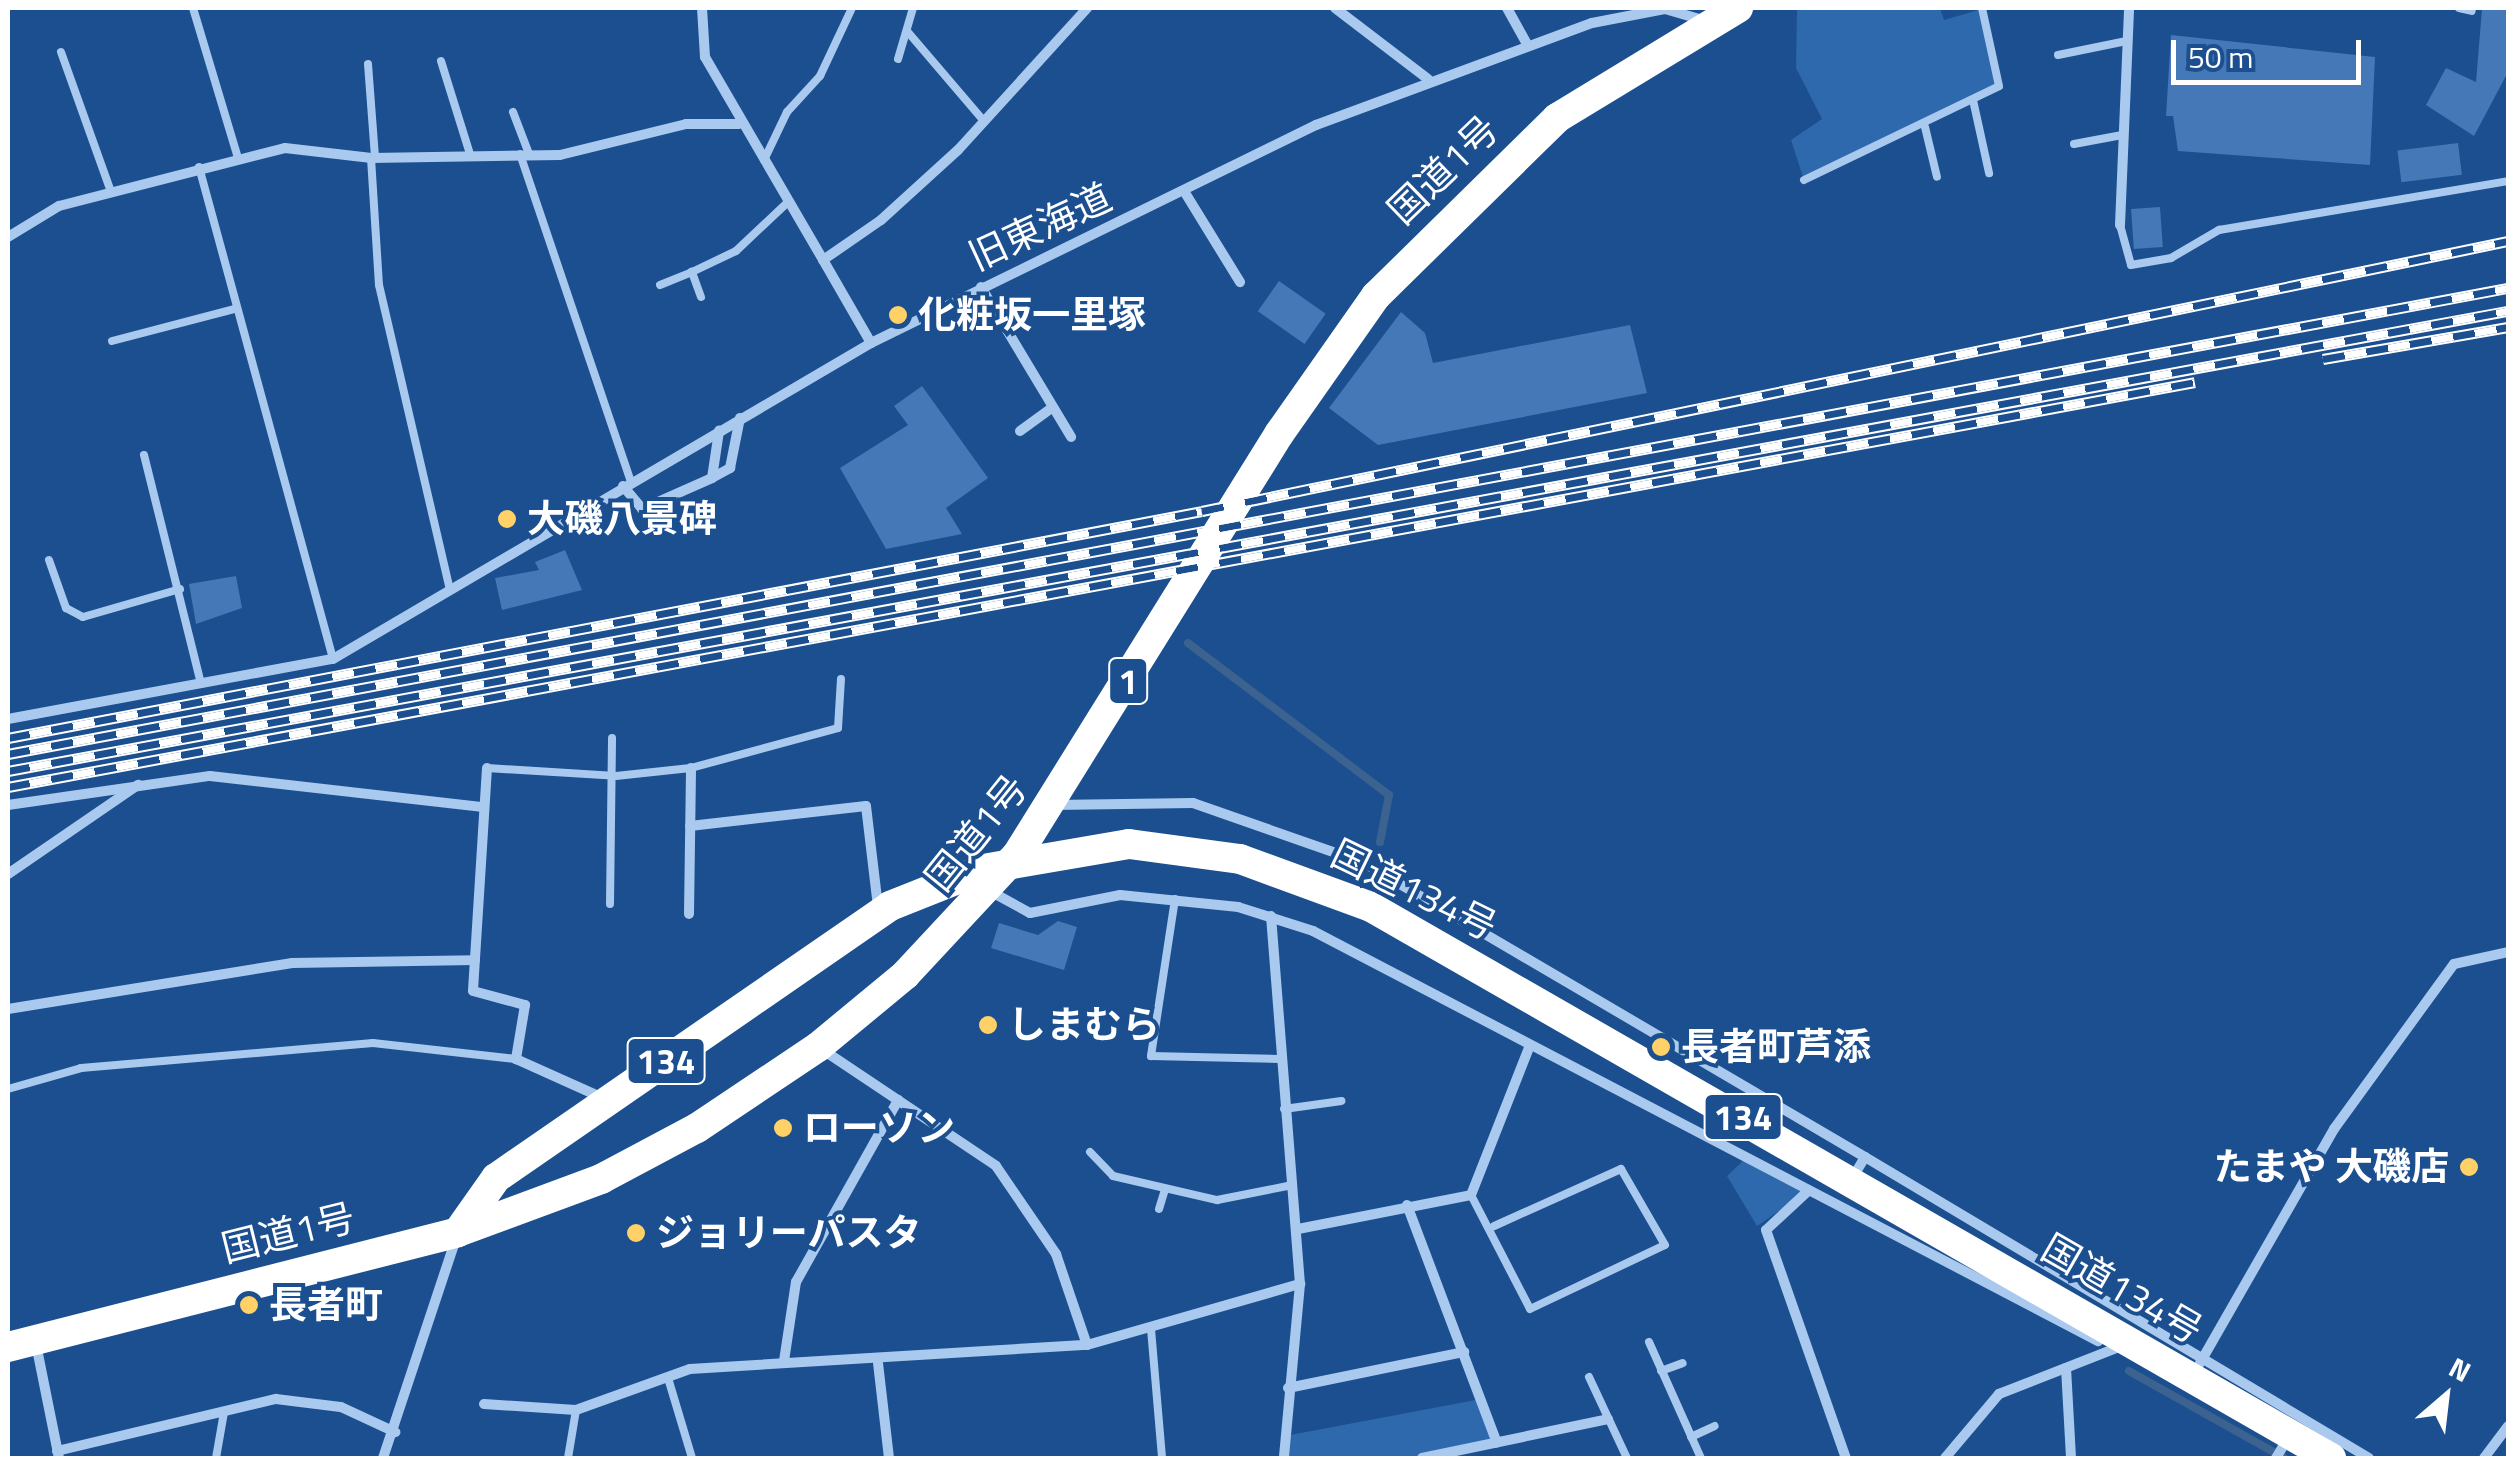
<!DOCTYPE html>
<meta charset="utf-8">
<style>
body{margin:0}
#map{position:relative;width:2516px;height:1466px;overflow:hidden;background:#1b4f8f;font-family:"Titillium Web","Noto Sans JP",sans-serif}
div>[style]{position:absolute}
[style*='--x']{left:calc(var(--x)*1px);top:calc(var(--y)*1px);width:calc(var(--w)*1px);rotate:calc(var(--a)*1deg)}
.green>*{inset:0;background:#2e69ad}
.stream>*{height:8px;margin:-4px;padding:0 4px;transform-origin:4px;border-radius:4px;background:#3c6290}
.building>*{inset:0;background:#4478b7;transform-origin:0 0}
.lane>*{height:8px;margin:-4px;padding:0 4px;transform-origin:4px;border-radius:4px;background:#a9c9ee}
.street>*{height:10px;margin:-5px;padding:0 5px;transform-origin:5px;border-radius:5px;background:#a9c9ee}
.highway>*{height:30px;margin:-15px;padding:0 15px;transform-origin:15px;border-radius:15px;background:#fff}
.rail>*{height:11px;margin-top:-5.5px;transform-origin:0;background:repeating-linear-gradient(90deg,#1b4f8f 0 22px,#fff 0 44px);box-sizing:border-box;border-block:2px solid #fff}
.highway-bridge>*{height:30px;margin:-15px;padding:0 15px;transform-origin:15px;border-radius:15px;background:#fff}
.dots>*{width:28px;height:28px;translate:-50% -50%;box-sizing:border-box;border:5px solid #1b4f8f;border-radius:50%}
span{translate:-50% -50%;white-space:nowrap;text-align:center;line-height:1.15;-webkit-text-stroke:8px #1b4f8f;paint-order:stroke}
.shield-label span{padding:2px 8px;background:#1b4f8f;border:2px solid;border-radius:8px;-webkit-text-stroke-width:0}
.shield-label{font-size:35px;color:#fff;font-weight:700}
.street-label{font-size:38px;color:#fff}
.poi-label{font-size:38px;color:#fff;font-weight:700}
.left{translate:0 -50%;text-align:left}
.right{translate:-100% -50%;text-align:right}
.frame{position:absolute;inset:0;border:10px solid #fff;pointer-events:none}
.north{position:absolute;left:2396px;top:1346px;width:100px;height:100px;-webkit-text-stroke:8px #1b4f8f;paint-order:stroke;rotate:28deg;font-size:28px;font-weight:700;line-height:40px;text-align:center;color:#fff}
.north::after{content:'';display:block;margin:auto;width:35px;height:45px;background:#fff;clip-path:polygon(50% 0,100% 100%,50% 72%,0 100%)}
.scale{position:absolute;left:2171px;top:40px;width:190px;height:45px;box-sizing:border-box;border:5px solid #fff;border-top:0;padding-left:12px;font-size:30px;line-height:35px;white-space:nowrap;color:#fff;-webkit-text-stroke:8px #1b4f8f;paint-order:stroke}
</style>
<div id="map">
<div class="green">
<i style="clip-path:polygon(1797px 8px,1940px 8px,1944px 20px,1982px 9px,1999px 86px,1804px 180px,1791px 140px,1822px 119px,1796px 68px)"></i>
<i style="clip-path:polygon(1746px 1158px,1808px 1191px,1757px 1226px,1727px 1176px)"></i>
<i style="clip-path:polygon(1481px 1399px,1497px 1443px,1422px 1458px,1284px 1458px,1285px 1436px)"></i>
</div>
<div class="stream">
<i style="--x:1188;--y:643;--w:252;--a:37.1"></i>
<i style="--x:1389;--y:795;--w:48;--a:100.8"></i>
<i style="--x:2129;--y:1371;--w:178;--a:29.3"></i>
</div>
<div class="building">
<i style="clip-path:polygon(2482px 9px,2508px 10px,2508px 72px,2474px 136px,2426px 105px,2446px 68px,2476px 82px)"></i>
<i style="clip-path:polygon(2171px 35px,2375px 57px,2370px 165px,2178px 151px,2173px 116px,2166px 116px)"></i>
<i style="left:2458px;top:143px;width:32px;height:61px;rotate:83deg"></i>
<i style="left:2160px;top:207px;width:40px;height:29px;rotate:86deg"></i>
<i style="left:1279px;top:281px;width:57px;height:37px;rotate:35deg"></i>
<i style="clip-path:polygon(1401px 312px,1425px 333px,1433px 363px,1630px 325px,1647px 393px,1378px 445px,1329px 408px)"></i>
<i style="clip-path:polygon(922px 386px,988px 478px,946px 508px,962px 534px,886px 549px,840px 468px,908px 425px,894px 406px)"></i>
<i style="clip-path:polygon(565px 550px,582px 590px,502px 610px,495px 578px,539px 570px,535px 562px)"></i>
<i style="clip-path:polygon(236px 576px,242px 608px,196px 624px,189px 584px)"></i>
<i style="clip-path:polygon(1058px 921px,1077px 927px,1064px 970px,991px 948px,999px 923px,1038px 935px)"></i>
</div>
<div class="lane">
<i style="--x:193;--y:8;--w:157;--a:73.3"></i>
<i style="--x:2459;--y:8;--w:13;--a:13"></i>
<i style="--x:907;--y:31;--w:118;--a:49.5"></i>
<i style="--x:61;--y:52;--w:149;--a:70.3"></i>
<i style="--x:2058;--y:55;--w:70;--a:-11.5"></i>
<i style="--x:898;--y:59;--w:53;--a:-73.6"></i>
<i style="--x:441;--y:61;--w:97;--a:72.7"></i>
<i style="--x:368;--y:64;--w:94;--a:85.7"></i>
<i style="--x:1973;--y:100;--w:75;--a:77.6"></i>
<i style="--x:513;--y:112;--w:45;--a:69.1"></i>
<i style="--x:1925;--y:127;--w:51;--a:76.5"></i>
<i style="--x:2074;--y:144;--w:49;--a:-10.6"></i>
<i style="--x:520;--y:154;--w:346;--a:71.3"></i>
<i style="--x:371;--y:158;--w:127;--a:86.4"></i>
<i style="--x:379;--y:285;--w:309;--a:76.9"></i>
<i style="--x:764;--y:160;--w:53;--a:-64.4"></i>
<i style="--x:787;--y:112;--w:49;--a:-47.5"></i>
<i style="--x:820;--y:76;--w:75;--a:-64.8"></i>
<i style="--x:199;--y:167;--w:510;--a:74.76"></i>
<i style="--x:1804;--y:180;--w:216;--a:-25.7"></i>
<i style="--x:1999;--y:86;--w:80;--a:-102.3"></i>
<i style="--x:2120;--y:225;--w:41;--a:74.6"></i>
<i style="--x:2131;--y:265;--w:41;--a:-9.9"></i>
<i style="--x:2171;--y:258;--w:56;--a:-30.3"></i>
<i style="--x:2219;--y:230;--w:293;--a:-9.6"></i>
<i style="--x:660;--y:285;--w:35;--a:-22"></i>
<i style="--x:701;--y:297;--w:27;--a:-110"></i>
<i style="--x:692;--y:272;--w:49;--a:-25.5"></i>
<i style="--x:736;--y:251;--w:70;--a:-43.3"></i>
<i style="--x:112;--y:341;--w:127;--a:-14.6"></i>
<i style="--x:144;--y:455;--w:236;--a:76"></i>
<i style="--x:49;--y:560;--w:51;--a:70.5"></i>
<i style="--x:66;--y:608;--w:19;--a:28"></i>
<i style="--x:83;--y:617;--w:101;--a:-16.1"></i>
<i style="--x:487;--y:768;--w:129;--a:3.5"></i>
<i style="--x:616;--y:776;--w:75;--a:-6.1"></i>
<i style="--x:691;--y:768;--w:152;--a:-15.2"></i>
<i style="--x:838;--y:728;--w:49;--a:-86.5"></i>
<i style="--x:1175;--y:899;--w:159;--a:98.7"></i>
<i style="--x:1151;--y:1056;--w:128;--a:1.3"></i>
<i style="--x:610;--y:904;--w:166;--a:-89.3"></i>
<i style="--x:8;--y:1089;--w:76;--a:-16"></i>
<i style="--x:81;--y:1068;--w:293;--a:-4.9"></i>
<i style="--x:373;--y:1043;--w:144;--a:6.4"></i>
<i style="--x:1284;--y:1109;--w:58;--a:-8"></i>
<i style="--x:1090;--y:1152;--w:33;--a:46"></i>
<i style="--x:1113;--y:1176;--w:107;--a:13"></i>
<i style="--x:1217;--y:1200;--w:77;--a:-11.2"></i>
<i style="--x:1471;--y:1195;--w:128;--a:62.6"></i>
<i style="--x:1530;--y:1309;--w:149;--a:-25.4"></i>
<i style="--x:1665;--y:1245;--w:88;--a:-120.1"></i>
<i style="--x:1621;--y:1169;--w:139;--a:155.8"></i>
<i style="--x:1159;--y:1209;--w:21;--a:-73"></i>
<i style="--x:1151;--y:1329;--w:129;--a:85.1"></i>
<i style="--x:1649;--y:1342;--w:127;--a:65.9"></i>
<i style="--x:1661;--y:1371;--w:23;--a:-20"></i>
<i style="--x:1589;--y:1377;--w:89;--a:64.9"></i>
<i style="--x:668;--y:1378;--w:84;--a:73.3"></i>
<i style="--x:1691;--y:1437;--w:26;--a:-25"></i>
<i style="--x:216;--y:1458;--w:47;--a:-80.1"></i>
<i style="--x:568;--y:1458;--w:49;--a:-80.5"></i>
</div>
<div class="street">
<i style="--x:702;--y:8;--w:49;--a:86.5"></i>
<i style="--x:705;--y:57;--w:235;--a:59.8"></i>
<i style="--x:1335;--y:8;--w:117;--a:37.4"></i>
<i style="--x:1507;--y:8;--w:39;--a:61"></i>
<i style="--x:1184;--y:191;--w:107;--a:58.4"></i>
<i style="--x:2120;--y:225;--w:217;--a:-87.6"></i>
<i style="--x:8;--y:237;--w:60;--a:-31.3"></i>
<i style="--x:59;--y:206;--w:233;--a:-14.4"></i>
<i style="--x:285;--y:148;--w:87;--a:6.6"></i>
<i style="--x:371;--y:158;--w:189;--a:-0.9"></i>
<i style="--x:560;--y:155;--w:130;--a:-13.8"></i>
<i style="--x:686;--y:124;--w:53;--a:0"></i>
<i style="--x:981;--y:287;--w:175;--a:59"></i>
<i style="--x:871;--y:343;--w:96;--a:-120"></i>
<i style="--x:823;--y:260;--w:70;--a:-34.6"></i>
<i style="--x:881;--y:220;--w:104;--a:-42.3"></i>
<i style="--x:958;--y:150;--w:192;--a:-47.7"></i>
<i style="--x:1020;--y:431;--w:37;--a:-36"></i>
<i style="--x:712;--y:478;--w:48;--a:-81.5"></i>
<i style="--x:623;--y:486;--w:30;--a:50"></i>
<i style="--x:642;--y:509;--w:77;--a:-23.9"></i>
<i style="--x:712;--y:478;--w:21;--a:-29"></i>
<i style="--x:730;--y:468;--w:51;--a:-78.7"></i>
<i style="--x:8;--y:719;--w:330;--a:-10.5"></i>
<i style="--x:333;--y:659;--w:624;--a:-30.43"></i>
<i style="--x:871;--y:343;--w:496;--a:-26.1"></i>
<i style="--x:1316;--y:125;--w:294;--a:-20.3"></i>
<i style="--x:1592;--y:23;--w:74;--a:-10.9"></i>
<i style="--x:1665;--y:9;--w:43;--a:16.3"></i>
<i style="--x:487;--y:768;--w:223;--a:93.6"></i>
<i style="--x:473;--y:991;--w:54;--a:15.1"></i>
<i style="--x:525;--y:1005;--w:55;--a:99.5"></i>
<i style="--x:516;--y:1059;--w:98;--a:24.2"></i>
<i style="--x:8;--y:805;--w:204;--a:-8.2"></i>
<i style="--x:210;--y:776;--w:275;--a:6.5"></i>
<i style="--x:1054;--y:805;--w:139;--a:-0.8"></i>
<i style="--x:1193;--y:803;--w:181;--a:19.3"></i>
<i style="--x:1364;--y:863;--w:581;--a:30.41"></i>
<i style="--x:1865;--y:1157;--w:26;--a:121"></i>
<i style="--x:690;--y:826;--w:177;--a:-6.5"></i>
<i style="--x:866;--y:806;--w:101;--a:83.2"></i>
<i style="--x:8;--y:874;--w:158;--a:-34.4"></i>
<i style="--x:988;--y:890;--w:48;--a:28.7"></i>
<i style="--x:1030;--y:913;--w:92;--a:-11.3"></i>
<i style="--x:1120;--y:895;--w:119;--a:5.8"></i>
<i style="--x:1238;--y:907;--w:79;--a:17.7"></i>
<i style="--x:1313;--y:931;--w:886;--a:27.58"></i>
<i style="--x:689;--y:914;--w:146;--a:-89.2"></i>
<i style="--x:1271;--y:916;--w:369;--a:85.5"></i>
<i style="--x:1300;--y:1284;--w:175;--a:95.3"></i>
<i style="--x:8;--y:1009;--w:288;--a:-9.2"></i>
<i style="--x:292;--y:963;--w:183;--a:-0.9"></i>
<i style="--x:823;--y:1050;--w:208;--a:33.8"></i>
<i style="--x:996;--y:1166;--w:107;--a:55.7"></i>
<i style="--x:1056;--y:1254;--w:96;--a:71.2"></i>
<i style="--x:1865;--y:1157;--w:587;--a:30.85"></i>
<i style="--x:1808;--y:1191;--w:57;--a:137.1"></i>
<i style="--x:1766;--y:1230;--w:242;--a:70.7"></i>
<i style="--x:1407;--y:1205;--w:254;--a:69.3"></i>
<i style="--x:1298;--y:1229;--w:176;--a:-11.1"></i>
<i style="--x:1471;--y:1195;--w:161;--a:-68.5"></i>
<i style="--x:36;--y:1344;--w:116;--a:78.6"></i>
<i style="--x:784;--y:1361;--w:80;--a:-81.4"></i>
<i style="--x:796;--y:1282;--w:209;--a:-60.7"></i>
<i style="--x:878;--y:1363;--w:96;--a:83.4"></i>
<i style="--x:2200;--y:1363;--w:270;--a:-60.2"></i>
<i style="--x:2334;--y:1129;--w:204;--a:-54"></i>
<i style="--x:2454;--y:964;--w:55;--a:-12.5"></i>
<i style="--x:2066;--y:1368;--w:90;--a:86.8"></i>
<i style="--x:1288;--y:1388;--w:180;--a:-11.6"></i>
<i style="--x:484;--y:1404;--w:92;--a:3.7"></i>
<i style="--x:576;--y:1410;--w:121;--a:-19.8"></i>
<i style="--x:690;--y:1369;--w:398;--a:-3.5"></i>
<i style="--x:1087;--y:1345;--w:222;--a:-16"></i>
<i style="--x:57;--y:1451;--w:225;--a:-13.4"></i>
<i style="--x:276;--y:1399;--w:65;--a:7"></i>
<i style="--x:341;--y:1407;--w:60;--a:24.8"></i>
<i style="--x:383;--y:1458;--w:232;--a:-71.6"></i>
<i style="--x:1422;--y:1458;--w:190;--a:-11.8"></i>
<i style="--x:1945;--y:1458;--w:84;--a:-49.8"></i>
<i style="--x:1999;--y:1394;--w:134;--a:-21.4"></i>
<i style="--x:2276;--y:1458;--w:23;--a:-59"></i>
<i style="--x:2484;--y:1458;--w:40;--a:-53"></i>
</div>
<div class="highway">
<i style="--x:1129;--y:844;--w:112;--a:7.7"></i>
<i style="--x:1240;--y:859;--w:140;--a:20.1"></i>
<i style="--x:1371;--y:907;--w:1107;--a:29.85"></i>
<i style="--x:458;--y:1232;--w:66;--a:-54.9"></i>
<i style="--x:496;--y:1178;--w:479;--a:-34.6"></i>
<i style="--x:8;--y:1347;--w:464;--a:-14.3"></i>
<i style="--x:458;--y:1232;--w:153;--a:-20.3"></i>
<i style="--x:601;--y:1179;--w:109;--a:-28"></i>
<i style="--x:697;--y:1128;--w:146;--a:-33.8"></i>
<i style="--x:818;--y:1047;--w:113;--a:-39.6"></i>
<i style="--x:905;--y:975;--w:164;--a:-47"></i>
<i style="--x:1017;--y:855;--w:496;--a:-58.1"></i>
<i style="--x:1279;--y:434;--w:169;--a:-54.9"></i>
<i style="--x:1376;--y:296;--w:254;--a:-44.5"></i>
<i style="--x:1557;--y:118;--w:212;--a:-31.3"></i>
</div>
<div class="rail">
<i style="--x:2323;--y:359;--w:188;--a:-9.8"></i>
<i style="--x:8;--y:738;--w:1215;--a:-10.76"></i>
<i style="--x:1202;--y:511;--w:1334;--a:-11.68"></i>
<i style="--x:8;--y:754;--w:2543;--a:-10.56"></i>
<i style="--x:8;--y:771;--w:2542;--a:-10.43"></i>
<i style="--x:8;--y:787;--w:2224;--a:-10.49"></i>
</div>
<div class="highway-bridge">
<i style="--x:890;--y:906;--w:100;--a:-21.7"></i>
<i style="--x:983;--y:869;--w:148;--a:-9.7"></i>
</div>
<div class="dots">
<i style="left:898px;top:315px;background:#ffd166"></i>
<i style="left:507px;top:519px;background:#ffd166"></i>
<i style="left:988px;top:1025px;background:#ffd166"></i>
<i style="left:1661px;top:1047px;background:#ffd166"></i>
<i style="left:783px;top:1128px;background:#ffd166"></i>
<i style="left:2469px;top:1167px;background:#ffd166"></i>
<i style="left:636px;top:1233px;background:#ffd166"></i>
<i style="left:249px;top:1305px;background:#ffd166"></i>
</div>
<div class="shield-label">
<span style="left:1128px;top:681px">1</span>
<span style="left:666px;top:1061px">134</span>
<span style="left:1743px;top:1117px">134</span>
</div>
<div class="street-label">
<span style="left:1443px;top:170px;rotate:-44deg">国道1号</span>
<span style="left:1040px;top:227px;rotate:-25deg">旧東海道</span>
<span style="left:976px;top:833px;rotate:-51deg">国道1号</span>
<span style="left:1414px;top:890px;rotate:26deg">国道134号</span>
<span style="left:288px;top:1233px;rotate:-14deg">国道1号</span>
<span style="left:2122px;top:1289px;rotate:30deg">国道134号</span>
</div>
<div class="poi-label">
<span class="left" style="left:918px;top:315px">化粧坂一里塚</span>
<span class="left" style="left:527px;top:519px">大磯八景碑</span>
<span class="left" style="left:1008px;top:1025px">しまむら</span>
<span class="left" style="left:1681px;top:1047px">長者町芦添</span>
<span class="left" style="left:803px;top:1128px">ローソン</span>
<span class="right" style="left:2449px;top:1167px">たまや 大磯店</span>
<span class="left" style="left:656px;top:1233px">ジョリーパスタ</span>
<span class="left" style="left:269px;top:1305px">長者町</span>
</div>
<div class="frame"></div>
<div class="north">N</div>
<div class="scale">50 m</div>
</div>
